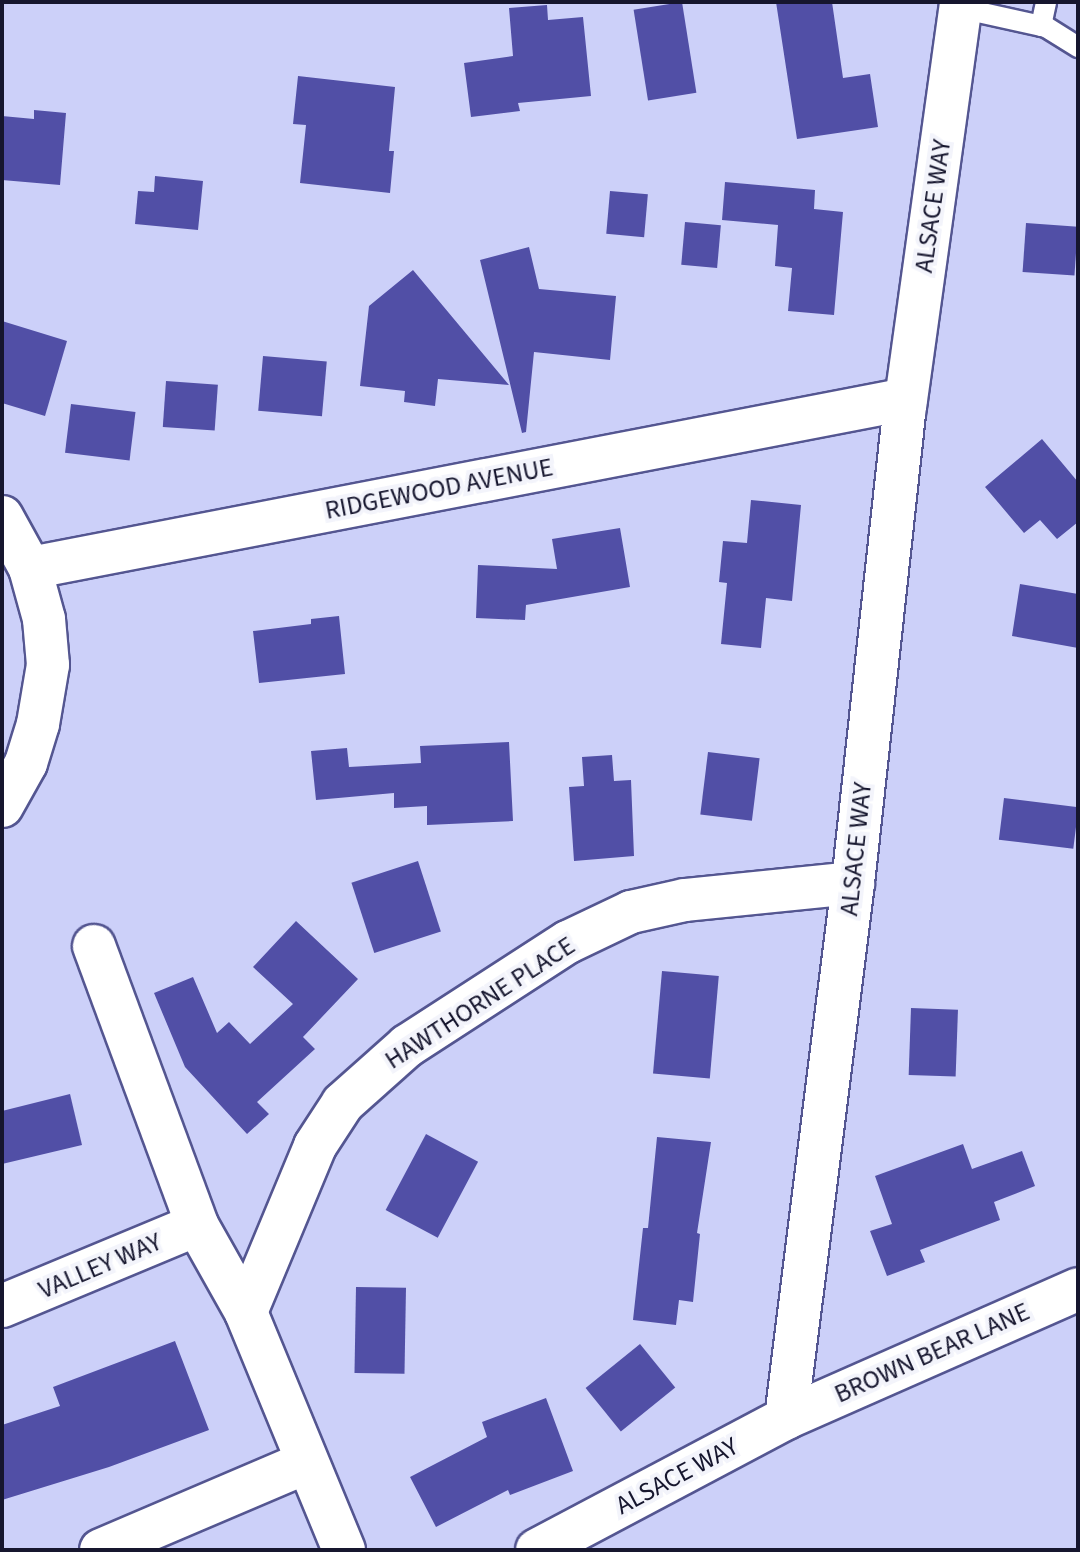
<!DOCTYPE html>
<style>
body{margin:0}
#map{position:relative;width:1080px;height:1552px;overflow:hidden;background:#ccd0f9;font-family:"Source Sans 3",sans-serif}
div>[style]{position:absolute}
[style*='--x']{left:calc(var(--x)*1px);top:calc(var(--y)*1px);width:calc(var(--w)*1px);rotate:calc(var(--a)*1deg)}
.building>*{inset:0;background:#514fa6;transform-origin:0 0}
.roads{filter:drop-shadow(2px 0 #545691) drop-shadow(-2px 0 #545691) drop-shadow(0 2px #545691) drop-shadow(0 -2px #545691)}
.lane>*{height:20px;margin:-10px;padding:0 10px;transform-origin:10px;border-radius:10px;background:#fff}
.street>*{height:42px;margin:-21px;padding:0 21px;transform-origin:21px;border-radius:21px;background:#fff}
span{translate:-50% -50%;white-space:nowrap;text-align:center;line-height:1.15;-webkit-text-stroke:8px #f3f4fb;paint-order:stroke}
.street-label{font-size:26px;color:#16162e}
.frame{position:absolute;inset:0;border:4px solid #16162e;pointer-events:none}
</style>
<div id="map">
<div class="building">
<i style="left:682px;top:2px;width:92px;height:49px;rotate:81deg"></i>
<i style="clip-path:polygon(776px 2px,832px 2px,843px 78px,870px 74px,878px 127px,797px 139px)"></i>
<i style="clip-path:polygon(547px 5px,548px 20px,583px 17px,591px 96px,518px 103px,520px 111px,471px 117px,464px 63px,513px 56px,509px 8px)"></i>
<i style="clip-path:polygon(298px 76px,395px 87px,389px 151px,394px 151px,390px 193px,300px 183px,306px 125px,293px 124px)"></i>
<i style="clip-path:polygon(34px 110px,66px 113px,60px 185px,2px 180px,2px 116px,34px 119px)"></i>
<i style="clip-path:polygon(155px 176px,203px 181px,198px 230px,135px 224px,138px 191px,154px 192px)"></i>
<i style="clip-path:polygon(725px 182px,815px 190px,814px 209px,843px 212px,834px 315px,788px 311px,792px 268px,775px 266px,778px 225px,722px 220px)"></i>
<i style="left:610px;top:191px;width:38px;height:43px;rotate:5deg"></i>
<i style="left:685px;top:222px;width:36px;height:43px;rotate:5deg"></i>
<i style="left:1026px;top:223px;width:52px;height:49px;rotate:4deg"></i>
<i style="clip-path:polygon(529px 247px,539px 289px,616px 296px,610px 360px,534px 352px,526px 432px,522px 433px,480px 260px)"></i>
<i style="clip-path:polygon(413px 270px,509px 385px,438px 379px,435px 406px,404px 402px,405px 391px,360px 386px,369px 306px)"></i>
<i style="clip-path:polygon(2px 321px,67px 341px,45px 416px,2px 403px)"></i>
<i style="left:263px;top:356px;width:64px;height:55px;rotate:5deg"></i>
<i style="left:166px;top:381px;width:52px;height:46px;rotate:4deg"></i>
<i style="left:71px;top:404px;width:65px;height:49px;rotate:7deg"></i>
<i style="clip-path:polygon(1042px 439px,1078px 482px,1078px 522px,1057px 539px,1040px 520px,1024px 533px,985px 487px)"></i>
<i style="clip-path:polygon(751px 500px,801px 505px,792px 601px,766px 598px,761px 648px,721px 644px,727px 583px,719px 582px,723px 541px,747px 543px)"></i>
<i style="clip-path:polygon(620px 528px,630px 587px,526px 605px,525px 620px,476px 618px,478px 565px,557px 569px,552px 539px)"></i>
<i style="clip-path:polygon(1020px 584px,1078px 594px,1078px 648px,1012px 636px)"></i>
<i style="clip-path:polygon(339px 616px,345px 674px,259px 683px,253px 631px,311px 624px,311px 619px)"></i>
<i style="clip-path:polygon(509px 742px,513px 821px,427px 825px,427px 806px,394px 808px,394px 793px,316px 800px,311px 751px,347px 748px,349px 767px,421px 763px,420px 746px)"></i>
<i style="left:708px;top:752px;width:52px;height:63px;rotate:7deg"></i>
<i style="clip-path:polygon(612px 755px,614px 781px,631px 780px,634px 856px,574px 861px,569px 787px,584px 786px,582px 757px)"></i>
<i style="left:1004px;top:798px;width:75px;height:42px;rotate:7deg"></i>
<i style="left:418px;top:861px;width:74px;height:70px;rotate:72deg"></i>
<i style="clip-path:polygon(296px 921px,358px 979px,303px 1037px,315px 1049px,257px 1102px,269px 1114px,247px 1134px,185px 1067px,154px 993px,193px 977px,217px 1033px,229px 1022px,250px 1044px,293px 1004px,253px 967px)"></i>
<i style="left:662px;top:971px;width:57px;height:103px;rotate:5deg"></i>
<i style="left:911px;top:1008px;width:47px;height:67px;rotate:2deg"></i>
<i style="clip-path:polygon(70px 1094px,82px 1145px,2px 1164px,2px 1111px)"></i>
<i style="left:426px;top:1134px;width:59px;height:86px;rotate:28deg"></i>
<i style="clip-path:polygon(657px 1137px,711px 1142px,697px 1233px,700px 1234px,693px 1302px,679px 1300px,676px 1325px,633px 1320px,643px 1228px,648px 1228px)"></i>
<i style="clip-path:polygon(963px 1144px,972px 1169px,1022px 1151px,1035px 1186px,994px 1202px,1000px 1220px,920px 1250px,925px 1262px,887px 1276px,870px 1231px,892px 1224px,875px 1176px)"></i>
<i style="left:356px;top:1287px;width:50px;height:86px;rotate:1deg"></i>
<i style="clip-path:polygon(175px 1341px,209px 1430px,109px 1467px,2px 1500px,2px 1425px,60px 1406px,53px 1387px)"></i>
<i style="left:640px;top:1344px;width:56px;height:70px;rotate:51deg"></i>
<i style="clip-path:polygon(546px 1398px,573px 1471px,510px 1495px,508px 1490px,436px 1527px,410px 1477px,487px 1437px,482px 1422px)"></i>
</div>
<div class="roads">
<div class="lane">
<i style="--x:960;--y:8;--w:88;--a:12.5"></i>
<i style="--x:1046;--y:27;--w:38;--a:32"></i>
<i style="--x:1041;--y:26;--w:25;--a:-78"></i>
</div>
<div class="street">
<i style="--x:2;--y:517;--w:58;--a:61.2"></i>
<i style="--x:30;--y:568;--w:892;--a:-10.92"></i>
<i style="--x:2;--y:806;--w:49;--a:-60.8"></i>
<i style="--x:26;--y:763;--w:41;--a:-72.9"></i>
<i style="--x:38;--y:724;--w:60;--a:-80.4"></i>
<i style="--x:48;--y:665;--w:46;--a:-95"></i>
<i style="--x:44;--y:619;--w:53;--a:-105.4"></i>
<i style="--x:94;--y:946;--w:297;--a:69.7"></i>
<i style="--x:197;--y:1225;--w:100;--a:60.6"></i>
<i style="--x:2;--y:1306;--w:211;--a:-22.6"></i>
<i style="--x:786;--y:1418;--w:319;--a:-23.8"></i>
<i style="--x:101;--y:1550;--w:224;--a:-23.1"></i>
<i style="--x:344;--y:1550;--w:257;--a:-112.4"></i>
<i style="--x:246;--y:1312;--w:180;--a:-67.4"></i>
<i style="--x:315;--y:1146;--w:51;--a:-56.9"></i>
<i style="--x:343;--y:1103;--w:86;--a:-41.7"></i>
<i style="--x:407;--y:1046;--w:192;--a:-32.9"></i>
<i style="--x:568;--y:942;--w:70;--a:-25.5"></i>
<i style="--x:631;--y:912;--w:55;--a:-12.5"></i>
<i style="--x:685;--y:900;--w:169;--a:-5.8"></i>
<i style="--x:537;--y:1550;--w:282;--a:-27.9"></i>
<i style="--x:786;--y:1418;--w:539;--a:-82.86"></i>
<i style="--x:853;--y:883;--w:479;--a:-83.8"></i>
<i style="--x:905;--y:407;--w:409;--a:-82.1"></i>
</div>
</div>
<div class="street-label">
<span style="left:933px;top:206px;rotate:-82deg">ALSACE WAY</span>
<span style="left:439px;top:489px;rotate:-11deg">RIDGEWOOD AVENUE</span>
<span style="left:856px;top:849px;rotate:-84deg">ALSACE WAY</span>
<span style="left:480px;top:1003px;rotate:-33deg">HAWTHORNE PLACE</span>
<span style="left:100px;top:1266px;rotate:-23deg">VALLEY WAY</span>
<span style="left:932px;top:1353px;rotate:-24deg">BROWN BEAR LANE</span>
<span style="left:677px;top:1476px;rotate:-28deg">ALSACE WAY</span>
</div>
<div class="frame"></div>
</div>
